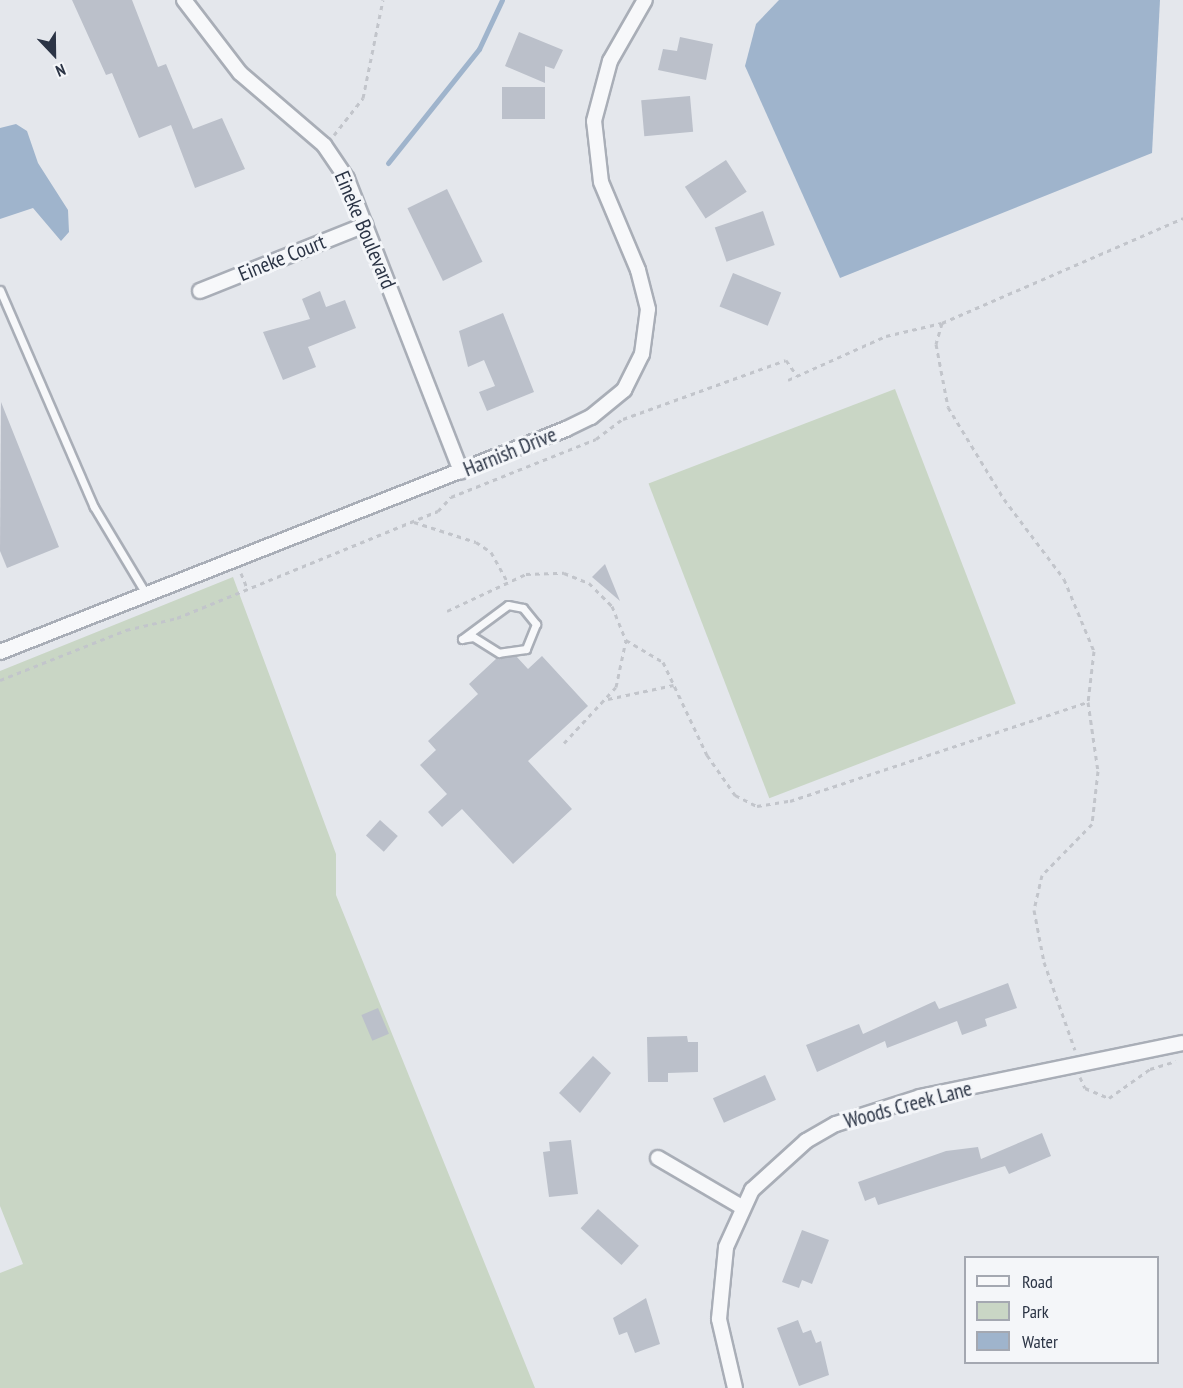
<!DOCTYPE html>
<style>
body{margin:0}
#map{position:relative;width:1183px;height:1388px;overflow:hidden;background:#e4e7ec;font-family:"PT Sans Narrow",sans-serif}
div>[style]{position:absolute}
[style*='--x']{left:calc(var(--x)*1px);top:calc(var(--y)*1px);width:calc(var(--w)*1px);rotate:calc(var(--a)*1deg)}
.green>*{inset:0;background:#c9d6c5;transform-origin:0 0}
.water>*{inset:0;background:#9fb4cc}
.stream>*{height:5px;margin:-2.5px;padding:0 2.5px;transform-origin:2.5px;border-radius:2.5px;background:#9fb4cc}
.building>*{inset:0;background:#bbc0ca;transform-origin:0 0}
.path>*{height:3px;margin-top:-1.5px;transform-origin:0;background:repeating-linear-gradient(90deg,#c2c5cb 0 4.5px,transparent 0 9px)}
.roads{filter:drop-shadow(2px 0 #a9aeb7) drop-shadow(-2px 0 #a9aeb7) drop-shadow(0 2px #a9aeb7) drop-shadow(0 -2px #a9aeb7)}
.service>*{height:7px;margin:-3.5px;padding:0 3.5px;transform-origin:3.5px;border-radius:3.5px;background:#f7f8fa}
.minor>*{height:14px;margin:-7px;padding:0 7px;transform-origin:7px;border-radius:7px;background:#f7f8fa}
span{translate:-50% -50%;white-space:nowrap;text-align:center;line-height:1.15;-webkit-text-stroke:6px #f4f6f9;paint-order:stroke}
.street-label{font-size:21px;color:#2b3445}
.legend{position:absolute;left:964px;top:1256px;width:195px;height:108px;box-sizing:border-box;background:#f4f6f9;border:2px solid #a4a8b1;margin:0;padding:8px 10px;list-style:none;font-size:18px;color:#2b3445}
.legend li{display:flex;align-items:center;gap:12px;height:30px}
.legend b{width:30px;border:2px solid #a4a8b1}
.north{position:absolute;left:24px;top:24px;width:60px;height:60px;-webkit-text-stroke:4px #f4f6f9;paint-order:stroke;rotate:158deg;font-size:16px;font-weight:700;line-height:24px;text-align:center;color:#2b3445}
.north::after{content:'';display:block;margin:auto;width:21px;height:27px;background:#2b3445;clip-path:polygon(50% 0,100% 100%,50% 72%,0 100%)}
</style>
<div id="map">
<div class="green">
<i style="left:895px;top:389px;width:337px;height:264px;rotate:69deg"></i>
<i style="clip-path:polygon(233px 577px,336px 854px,336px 895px,535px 1388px,0 1388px,0 1273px,23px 1264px,0 1206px,0 671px)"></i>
</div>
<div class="water">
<i style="clip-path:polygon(779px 0,1160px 0,1152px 153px,840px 278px,745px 66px,756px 24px)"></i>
<i style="clip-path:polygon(16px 124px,27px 131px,38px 163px,68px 210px,69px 232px,61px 241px,33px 208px,0 219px,0 128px)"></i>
</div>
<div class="stream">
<i style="--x:388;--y:163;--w:146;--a:-51.4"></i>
<i style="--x:479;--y:49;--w:54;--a:-64.9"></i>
</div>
<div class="building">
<i style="clip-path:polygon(72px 0,132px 0,158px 67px,166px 64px,193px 129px,222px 118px,245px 169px,195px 188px,171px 125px,139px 138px,112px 73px,106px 75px)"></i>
<i style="clip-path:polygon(519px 32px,563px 50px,554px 69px,545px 66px,545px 83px,505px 66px)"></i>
<i style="clip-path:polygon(680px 37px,713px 44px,706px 80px,658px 70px,663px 49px,677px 51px)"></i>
<i style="left:502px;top:87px;width:43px;height:32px"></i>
<i style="left:690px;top:96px;width:36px;height:49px;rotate:85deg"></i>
<i style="left:726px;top:160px;width:38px;height:49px;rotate:57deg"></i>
<i style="left:447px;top:189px;width:81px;height:44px;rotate:64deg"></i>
<i style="left:763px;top:211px;width:36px;height:51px;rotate:71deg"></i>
<i style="left:733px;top:273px;width:52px;height:36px;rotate:22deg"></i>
<i style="clip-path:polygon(320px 291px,326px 307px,345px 300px,356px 328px,308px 347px,316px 367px,283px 380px,263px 332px,310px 319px,302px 299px)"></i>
<i style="clip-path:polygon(503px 313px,534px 392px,487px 411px,479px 392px,495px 386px,484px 360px,468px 367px,459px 331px)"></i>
<i style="clip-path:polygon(1px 402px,59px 547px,7px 568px,0 551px)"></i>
<i style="clip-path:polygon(605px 564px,620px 601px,592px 577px)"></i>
<i style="clip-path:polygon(516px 656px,528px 669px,542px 656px,588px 706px,528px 761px,572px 809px,513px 864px,462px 809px,442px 827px,428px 812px,447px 794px,420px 765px,436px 750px,428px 741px,478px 694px,469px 684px,497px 658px)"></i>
<i style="left:380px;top:820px;width:24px;height:21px;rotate:42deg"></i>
<i style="clip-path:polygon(1008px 983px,1017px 1008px,985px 1019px,987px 1026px,962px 1035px,957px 1021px,887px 1048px,885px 1041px,817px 1072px,806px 1045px,859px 1024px,863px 1034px,935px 1001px,939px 1009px)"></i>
<i style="left:378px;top:1008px;width:28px;height:18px;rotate:67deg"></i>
<i style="clip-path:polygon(687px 1036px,688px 1042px,698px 1042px,698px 1072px,668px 1073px,668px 1082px,648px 1082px,647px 1037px)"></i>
<i style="clip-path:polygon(593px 1056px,611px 1073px,580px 1113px,559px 1093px)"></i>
<i style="left:765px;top:1075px;width:27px;height:57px;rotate:66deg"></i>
<i style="clip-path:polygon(1042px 1133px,1051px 1156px,1009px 1174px,1005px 1166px,878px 1205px,875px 1197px,865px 1201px,858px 1182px,946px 1151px,978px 1147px,981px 1159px)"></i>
<i style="clip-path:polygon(571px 1140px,578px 1194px,549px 1197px,543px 1152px,550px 1151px,549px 1142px)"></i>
<i style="left:598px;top:1209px;width:55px;height:26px;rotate:42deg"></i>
<i style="clip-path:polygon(802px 1230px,829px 1240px,812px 1284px,802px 1280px,799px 1288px,782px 1282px)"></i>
<i style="clip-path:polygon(646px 1298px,660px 1344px,635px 1353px,627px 1332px,619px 1335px,613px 1318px)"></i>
<i style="clip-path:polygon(798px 1320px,803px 1333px,811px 1330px,816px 1343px,821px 1341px,829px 1375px,799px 1386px,777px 1328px)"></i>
</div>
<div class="path">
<i style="--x:334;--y:135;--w:47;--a:-51.9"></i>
<i style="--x:363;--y:98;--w:100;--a:-78.5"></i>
<i style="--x:942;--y:323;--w:22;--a:106"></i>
<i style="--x:936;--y:344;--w:64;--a:79.2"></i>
<i style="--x:948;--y:407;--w:108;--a:58.7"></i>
<i style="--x:1004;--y:499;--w:100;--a:53.1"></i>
<i style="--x:1064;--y:579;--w:78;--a:67.4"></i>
<i style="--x:1094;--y:651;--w:51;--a:96.7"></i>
<i style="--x:1088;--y:702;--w:70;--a:81.8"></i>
<i style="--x:1098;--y:771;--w:53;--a:96.5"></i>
<i style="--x:1092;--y:824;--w:71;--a:134.4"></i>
<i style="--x:1042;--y:875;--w:36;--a:103"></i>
<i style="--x:1034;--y:910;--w:53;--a:79.1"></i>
<i style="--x:1044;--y:962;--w:93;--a:70.6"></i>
<i style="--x:788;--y:380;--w:107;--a:-24.2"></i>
<i style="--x:886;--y:336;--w:57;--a:-13.1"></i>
<i style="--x:942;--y:323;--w:263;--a:-23.5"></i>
<i style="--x:414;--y:522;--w:65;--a:17.9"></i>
<i style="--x:476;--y:542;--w:18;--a:34"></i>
<i style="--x:491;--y:552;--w:33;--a:61"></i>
<i style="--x:241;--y:573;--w:16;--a:68"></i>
<i style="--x:447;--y:611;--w:87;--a:-25.1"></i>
<i style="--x:526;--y:574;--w:38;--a:-2"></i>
<i style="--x:564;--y:573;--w:27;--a:22"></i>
<i style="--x:589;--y:583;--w:33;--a:45"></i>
<i style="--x:612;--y:606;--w:37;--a:68"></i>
<i style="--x:626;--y:640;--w:43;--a:30.7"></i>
<i style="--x:663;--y:662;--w:103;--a:64.7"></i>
<i style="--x:707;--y:755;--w:49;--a:55"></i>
<i style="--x:735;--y:795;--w:25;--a:27"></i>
<i style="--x:757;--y:806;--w:33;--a:-9"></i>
<i style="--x:790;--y:801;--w:314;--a:-18.4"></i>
<i style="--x:0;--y:680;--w:136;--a:-21.6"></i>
<i style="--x:126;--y:630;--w:52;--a:-13.2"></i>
<i style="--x:177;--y:618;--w:282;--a:-22.3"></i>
<i style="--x:438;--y:511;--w:19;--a:-47"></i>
<i style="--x:451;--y:497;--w:156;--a:-21.8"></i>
<i style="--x:596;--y:439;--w:34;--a:-37"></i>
<i style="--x:623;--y:419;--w:173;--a:-19.9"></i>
<i style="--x:786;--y:360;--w:19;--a:55"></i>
<i style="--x:608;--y:699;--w:67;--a:-12"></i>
<i style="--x:564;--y:743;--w:76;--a:-47.1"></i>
<i style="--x:616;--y:687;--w:48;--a:-78"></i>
<i style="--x:1080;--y:1077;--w:12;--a:66"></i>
<i style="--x:1085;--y:1088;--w:26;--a:23"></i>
<i style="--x:1109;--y:1098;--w:50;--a:-35.3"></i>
<i style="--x:1150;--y:1069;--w:27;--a:-17"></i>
</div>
<div class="roads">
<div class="service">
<i style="--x:0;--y:290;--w:236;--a:66.6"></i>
<i style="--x:94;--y:507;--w:101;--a:59.1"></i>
<i style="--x:508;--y:605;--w:15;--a:11"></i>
<i style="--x:523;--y:608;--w:21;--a:51"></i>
<i style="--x:536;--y:624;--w:27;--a:112"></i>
<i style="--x:526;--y:649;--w:27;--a:172"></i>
<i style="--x:499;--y:653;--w:31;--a:-148"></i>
<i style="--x:473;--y:637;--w:11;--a:170"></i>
<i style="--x:462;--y:639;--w:57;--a:-36.5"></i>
</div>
<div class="minor">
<i style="--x:184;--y:0;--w:92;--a:52.5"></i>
<i style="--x:240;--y:73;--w:111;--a:40.6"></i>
<i style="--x:324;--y:145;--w:41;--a:55.9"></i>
<i style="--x:347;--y:179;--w:314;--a:68.7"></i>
<i style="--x:200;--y:291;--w:178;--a:-21.8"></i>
<i style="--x:0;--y:652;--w:608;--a:-21.5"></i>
<i style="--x:566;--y:429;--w:28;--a:-26"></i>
<i style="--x:591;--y:417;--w:43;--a:-39.3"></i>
<i style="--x:624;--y:390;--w:40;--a:-63.4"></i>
<i style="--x:642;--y:354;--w:45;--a:-82.4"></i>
<i style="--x:648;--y:309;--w:40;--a:-104.4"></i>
<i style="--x:638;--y:270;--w:95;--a:-112.8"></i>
<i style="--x:601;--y:182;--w:61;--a:-96.5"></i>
<i style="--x:594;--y:121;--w:62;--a:-75.1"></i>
<i style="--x:610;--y:61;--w:70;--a:-60.2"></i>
<i style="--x:658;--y:1158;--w:97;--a:30.3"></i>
<i style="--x:735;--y:1388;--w:71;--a:-103.1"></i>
<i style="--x:719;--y:1319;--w:72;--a:-84.4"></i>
<i style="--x:726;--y:1247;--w:63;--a:-65.5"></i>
<i style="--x:752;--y:1190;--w:73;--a:-42.2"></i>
<i style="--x:806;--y:1141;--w:34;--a:-30"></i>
<i style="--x:836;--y:1124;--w:88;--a:-17.8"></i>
<i style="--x:920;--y:1097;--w:268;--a:-11.6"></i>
</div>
</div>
<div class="street-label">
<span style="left:365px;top:230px;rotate:67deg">Eineke Boulevard</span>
<span style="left:282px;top:258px;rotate:-22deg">Eineke Court</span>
<span style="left:510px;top:452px;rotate:-22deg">Harnish Drive</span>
<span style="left:908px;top:1105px;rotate:-15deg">Woods Creek Lane</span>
</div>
<ul class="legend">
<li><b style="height:8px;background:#f7f8fa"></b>Road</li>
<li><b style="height:16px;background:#c9d6c5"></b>Park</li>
<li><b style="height:16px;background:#9fb4cc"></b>Water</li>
</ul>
<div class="north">N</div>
</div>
